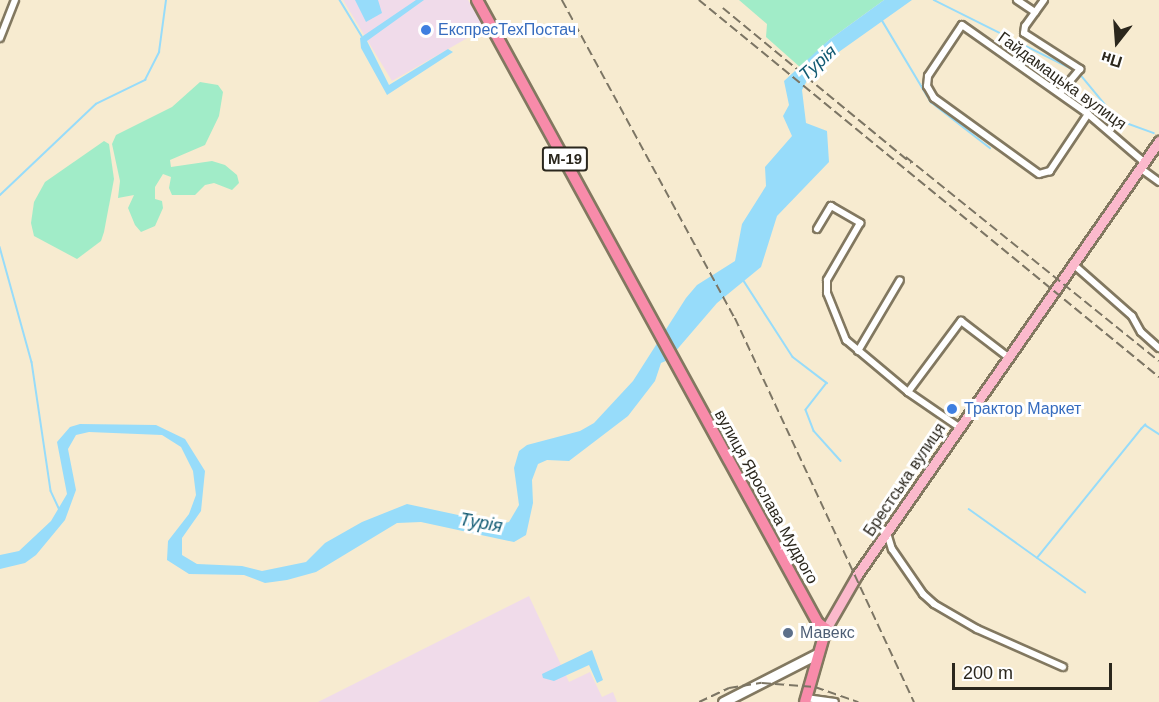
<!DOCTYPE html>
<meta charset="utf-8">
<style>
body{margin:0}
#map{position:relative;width:1159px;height:702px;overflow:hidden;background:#f7ebd0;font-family:Arial,sans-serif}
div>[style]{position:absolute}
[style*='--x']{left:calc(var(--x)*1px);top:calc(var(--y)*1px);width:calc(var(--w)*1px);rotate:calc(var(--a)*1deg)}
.industrial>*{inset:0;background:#f0dbea}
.green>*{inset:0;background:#a1ecc8}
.water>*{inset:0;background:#97dcfa}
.stream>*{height:1.5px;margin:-0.75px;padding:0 0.75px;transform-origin:0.75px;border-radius:0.75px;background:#97dcfa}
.roads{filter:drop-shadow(2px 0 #827860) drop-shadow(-2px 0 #827860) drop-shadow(0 2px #827860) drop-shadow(0 -2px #827860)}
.street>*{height:6px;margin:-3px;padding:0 3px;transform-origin:3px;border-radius:3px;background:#fff}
.secondary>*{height:9px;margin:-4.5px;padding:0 4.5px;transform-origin:4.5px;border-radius:4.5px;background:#fff}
.primary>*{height:9px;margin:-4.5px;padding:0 4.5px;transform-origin:4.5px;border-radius:4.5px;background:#fbb9cc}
.highway>*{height:10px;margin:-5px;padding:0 5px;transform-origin:5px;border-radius:5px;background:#f88baa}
.rail>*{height:1.5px;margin-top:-0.75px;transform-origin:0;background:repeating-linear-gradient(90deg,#7c7564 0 9px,transparent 0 13.5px)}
.dots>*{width:16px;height:16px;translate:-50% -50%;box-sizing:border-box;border:3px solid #fff;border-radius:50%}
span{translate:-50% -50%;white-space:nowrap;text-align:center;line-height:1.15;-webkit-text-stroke:6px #fff;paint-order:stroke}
.shield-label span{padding:2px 4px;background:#fff;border:2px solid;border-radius:4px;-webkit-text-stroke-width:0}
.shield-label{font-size:15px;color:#2b271d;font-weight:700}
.shop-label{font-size:16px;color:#366cbe}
.left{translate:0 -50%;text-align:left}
.street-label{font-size:16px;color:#2b271d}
.service-label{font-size:16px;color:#4e5e75}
.water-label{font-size:18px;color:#125b74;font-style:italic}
.north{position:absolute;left:1087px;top:12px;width:60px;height:60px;-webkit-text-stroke:4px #fff;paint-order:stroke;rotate:197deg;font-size:16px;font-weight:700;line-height:24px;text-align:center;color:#2b271d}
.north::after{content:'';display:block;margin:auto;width:21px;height:27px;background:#2b271d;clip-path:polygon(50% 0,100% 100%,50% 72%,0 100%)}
.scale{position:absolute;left:952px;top:663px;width:160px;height:27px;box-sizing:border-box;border:3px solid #2b271d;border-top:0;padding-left:8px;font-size:18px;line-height:21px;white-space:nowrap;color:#2b271d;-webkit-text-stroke:4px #fff;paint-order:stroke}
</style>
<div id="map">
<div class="industrial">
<i style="clip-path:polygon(343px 0,468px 0,485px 28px,392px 81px)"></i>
<i style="clip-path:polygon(529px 596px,569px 682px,590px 672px,602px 697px,613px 692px,617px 702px,318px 702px)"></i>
</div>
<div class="green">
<i style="clip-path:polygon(739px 0,884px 0,829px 40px,801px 68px,766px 37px,767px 24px)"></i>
<i style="clip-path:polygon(200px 82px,218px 85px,223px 92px,219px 116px,205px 145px,170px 160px,171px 167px,212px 161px,225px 165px,237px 175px,239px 183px,232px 190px,214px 183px,205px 185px,195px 195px,172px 195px,169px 188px,171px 177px,163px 174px,155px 187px,155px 199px,162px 201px,163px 208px,155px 226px,141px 232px,135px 225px,128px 208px,134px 195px,118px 198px,120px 181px,112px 144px,116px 135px,172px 107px)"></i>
<i style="clip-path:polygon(104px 141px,109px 144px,114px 179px,104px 232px,101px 241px,77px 259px,34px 236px,31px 223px,34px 202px,45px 182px)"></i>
</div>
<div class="water">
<i style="clip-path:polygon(355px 0,378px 0,382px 13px,366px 22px)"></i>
<i style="clip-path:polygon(416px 0,424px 0,367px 41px,389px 85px,448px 49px,453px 52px,387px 95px,361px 48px,360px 38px)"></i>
<i style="clip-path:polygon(884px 0,912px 0,812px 71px,802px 90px,806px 123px,827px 131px,829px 162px,777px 216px,761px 267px,717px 303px,668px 360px,661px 363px,655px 381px,628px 416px,569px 461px,547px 460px,538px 464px,532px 480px,533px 503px,526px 535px,514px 542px,421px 522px,397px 523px,316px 572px,287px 580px,265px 583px,244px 575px,189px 574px,167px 560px,168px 541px,189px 514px,196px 495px,193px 471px,181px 447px,162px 435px,89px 432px,76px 435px,68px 449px,76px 490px,65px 520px,36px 555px,25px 563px,0 569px,0 555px,19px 551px,51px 521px,67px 494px,57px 442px,70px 427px,80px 424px,156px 425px,185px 439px,205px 471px,201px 511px,182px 538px,182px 555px,197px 564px,242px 566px,262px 571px,306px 562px,325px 543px,362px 522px,407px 504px,500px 524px,509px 522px,519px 505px,514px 468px,519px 451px,527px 445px,580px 431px,594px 423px,633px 381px,686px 298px,697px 285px,735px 261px,742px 224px,766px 186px,765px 167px,792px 136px,783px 116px,789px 105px,784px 81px,829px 40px)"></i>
<i style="clip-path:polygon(592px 650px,603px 680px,597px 683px,589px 665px,554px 681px,543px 678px,542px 674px)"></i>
</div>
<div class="stream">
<i style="--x:340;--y:0;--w:42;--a:58.6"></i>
<i style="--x:934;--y:0;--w:159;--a:26.6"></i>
<i style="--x:882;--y:20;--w:96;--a:59.1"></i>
<i style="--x:931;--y:102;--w:75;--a:37.9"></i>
<i style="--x:1080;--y:74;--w:60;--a:50.4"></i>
<i style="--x:1118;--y:120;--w:38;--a:20"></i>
<i style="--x:0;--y:195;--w:132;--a:-43.5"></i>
<i style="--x:96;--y:104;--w:55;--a:-26.1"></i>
<i style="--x:145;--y:80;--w:31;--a:-63"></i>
<i style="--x:159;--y:52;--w:52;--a:-82.3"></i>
<i style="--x:0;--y:247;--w:119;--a:74.5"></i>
<i style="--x:32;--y:362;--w:130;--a:81.6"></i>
<i style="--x:51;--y:491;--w:19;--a:65"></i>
<i style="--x:744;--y:281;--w:90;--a:57.2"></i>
<i style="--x:793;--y:357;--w:43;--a:37.4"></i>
<i style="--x:827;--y:383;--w:34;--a:128"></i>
<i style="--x:806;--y:410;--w:22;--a:69"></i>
<i style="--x:814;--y:431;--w:40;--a:48"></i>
<i style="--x:969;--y:509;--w:143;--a:35.6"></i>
<i style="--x:1037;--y:558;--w:166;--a:-51.1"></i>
<i style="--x:1141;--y:429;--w:6;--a:-45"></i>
<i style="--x:1145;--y:425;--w:17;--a:33"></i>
</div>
<div class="roads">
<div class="street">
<i style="--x:1017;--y:0;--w:22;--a:34"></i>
<i style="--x:1044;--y:0;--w:32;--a:126"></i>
<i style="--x:1025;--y:26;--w:7;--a:98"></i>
<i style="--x:1024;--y:33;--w:67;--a:32.7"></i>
<i style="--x:1080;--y:69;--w:31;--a:130"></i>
<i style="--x:0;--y:38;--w:41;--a:-68.5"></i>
<i style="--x:1088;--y:114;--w:69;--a:123.7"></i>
<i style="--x:1050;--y:171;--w:11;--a:165"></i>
<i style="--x:1039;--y:174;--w:130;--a:-144.1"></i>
<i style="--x:934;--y:98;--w:14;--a:-120"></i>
<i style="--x:927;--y:86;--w:10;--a:-84"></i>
<i style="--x:928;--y:76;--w:61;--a:-56.3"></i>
<i style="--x:962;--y:25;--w:154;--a:35.2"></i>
<i style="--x:1088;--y:114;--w:74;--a:40.6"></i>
<i style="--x:1140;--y:168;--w:24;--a:36"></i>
<i style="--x:817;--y:229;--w:27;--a:-59"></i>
<i style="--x:831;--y:206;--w:34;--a:30"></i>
<i style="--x:860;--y:223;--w:66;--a:120.1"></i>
<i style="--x:827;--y:280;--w:13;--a:90"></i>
<i style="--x:827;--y:293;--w:51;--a:68"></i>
<i style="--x:846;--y:340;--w:81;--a:40"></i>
<i style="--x:908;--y:392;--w:62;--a:34.5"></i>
<i style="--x:1073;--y:264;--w:79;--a:41.4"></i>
<i style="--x:1132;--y:316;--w:18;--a:61"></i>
<i style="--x:1141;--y:332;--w:24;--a:42"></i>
<i style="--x:858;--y:351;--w:82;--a:-59.4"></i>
<i style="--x:908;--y:392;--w:89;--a:-53.3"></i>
<i style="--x:961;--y:321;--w:59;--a:37.5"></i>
<i style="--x:887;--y:533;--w:17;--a:73"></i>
<i style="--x:892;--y:549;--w:55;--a:55.4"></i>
<i style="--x:923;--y:594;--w:15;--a:42"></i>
<i style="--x:934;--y:604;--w:50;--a:30.2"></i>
<i style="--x:977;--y:629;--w:94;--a:23.8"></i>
<i style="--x:806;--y:698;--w:29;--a:8"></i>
</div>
<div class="secondary">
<i style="--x:723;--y:702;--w:106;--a:-27.1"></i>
</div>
<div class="primary">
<i style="--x:826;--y:629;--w:62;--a:-60.1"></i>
<i style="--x:857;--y:575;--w:529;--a:-55.17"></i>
</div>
<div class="highway">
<i style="--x:477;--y:0;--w:710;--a:61.31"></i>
<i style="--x:818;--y:623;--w:10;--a:37"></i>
<i style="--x:826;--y:629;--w:76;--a:106"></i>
</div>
</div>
<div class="rail">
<i style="--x:562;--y:0;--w:362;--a:61.5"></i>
<i style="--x:735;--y:318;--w:424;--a:65"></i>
<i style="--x:699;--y:0;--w:595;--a:39.34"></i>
<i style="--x:723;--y:8;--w:244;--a:39.5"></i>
<i style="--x:906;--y:157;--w:325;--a:38.9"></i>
<i style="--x:699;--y:702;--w:33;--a:-25"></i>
<i style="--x:729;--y:688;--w:33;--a:-9"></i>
<i style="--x:762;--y:683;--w:53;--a:4.3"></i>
<i style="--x:815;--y:687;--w:46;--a:19.2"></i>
</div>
<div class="dots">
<i style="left:426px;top:30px;background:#3f7fe0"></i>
<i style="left:952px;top:409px;background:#3f7fe0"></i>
<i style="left:788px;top:633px;background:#5c6f8a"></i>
</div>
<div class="shield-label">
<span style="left:565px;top:159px">М-19</span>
</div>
<div class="shop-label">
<span class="left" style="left:438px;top:30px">ЕкспресТехПостач</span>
<span class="left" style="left:964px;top:409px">Трактор Маркет</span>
</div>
<div class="street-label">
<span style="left:1062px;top:81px;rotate:36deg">Гайдамацька вулиця</span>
<span style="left:905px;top:480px;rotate:-56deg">Брестська вулиця</span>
<span style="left:766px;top:497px;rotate:61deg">вулиця Ярослава Мудрого</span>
</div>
<div class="service-label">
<span class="left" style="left:800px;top:633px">Мавекс</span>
</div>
<div class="water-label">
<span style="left:818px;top:63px;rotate:-42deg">Турія</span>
<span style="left:481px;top:523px;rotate:10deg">Турія</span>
</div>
<div class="north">Пн</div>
<div class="scale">200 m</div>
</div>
